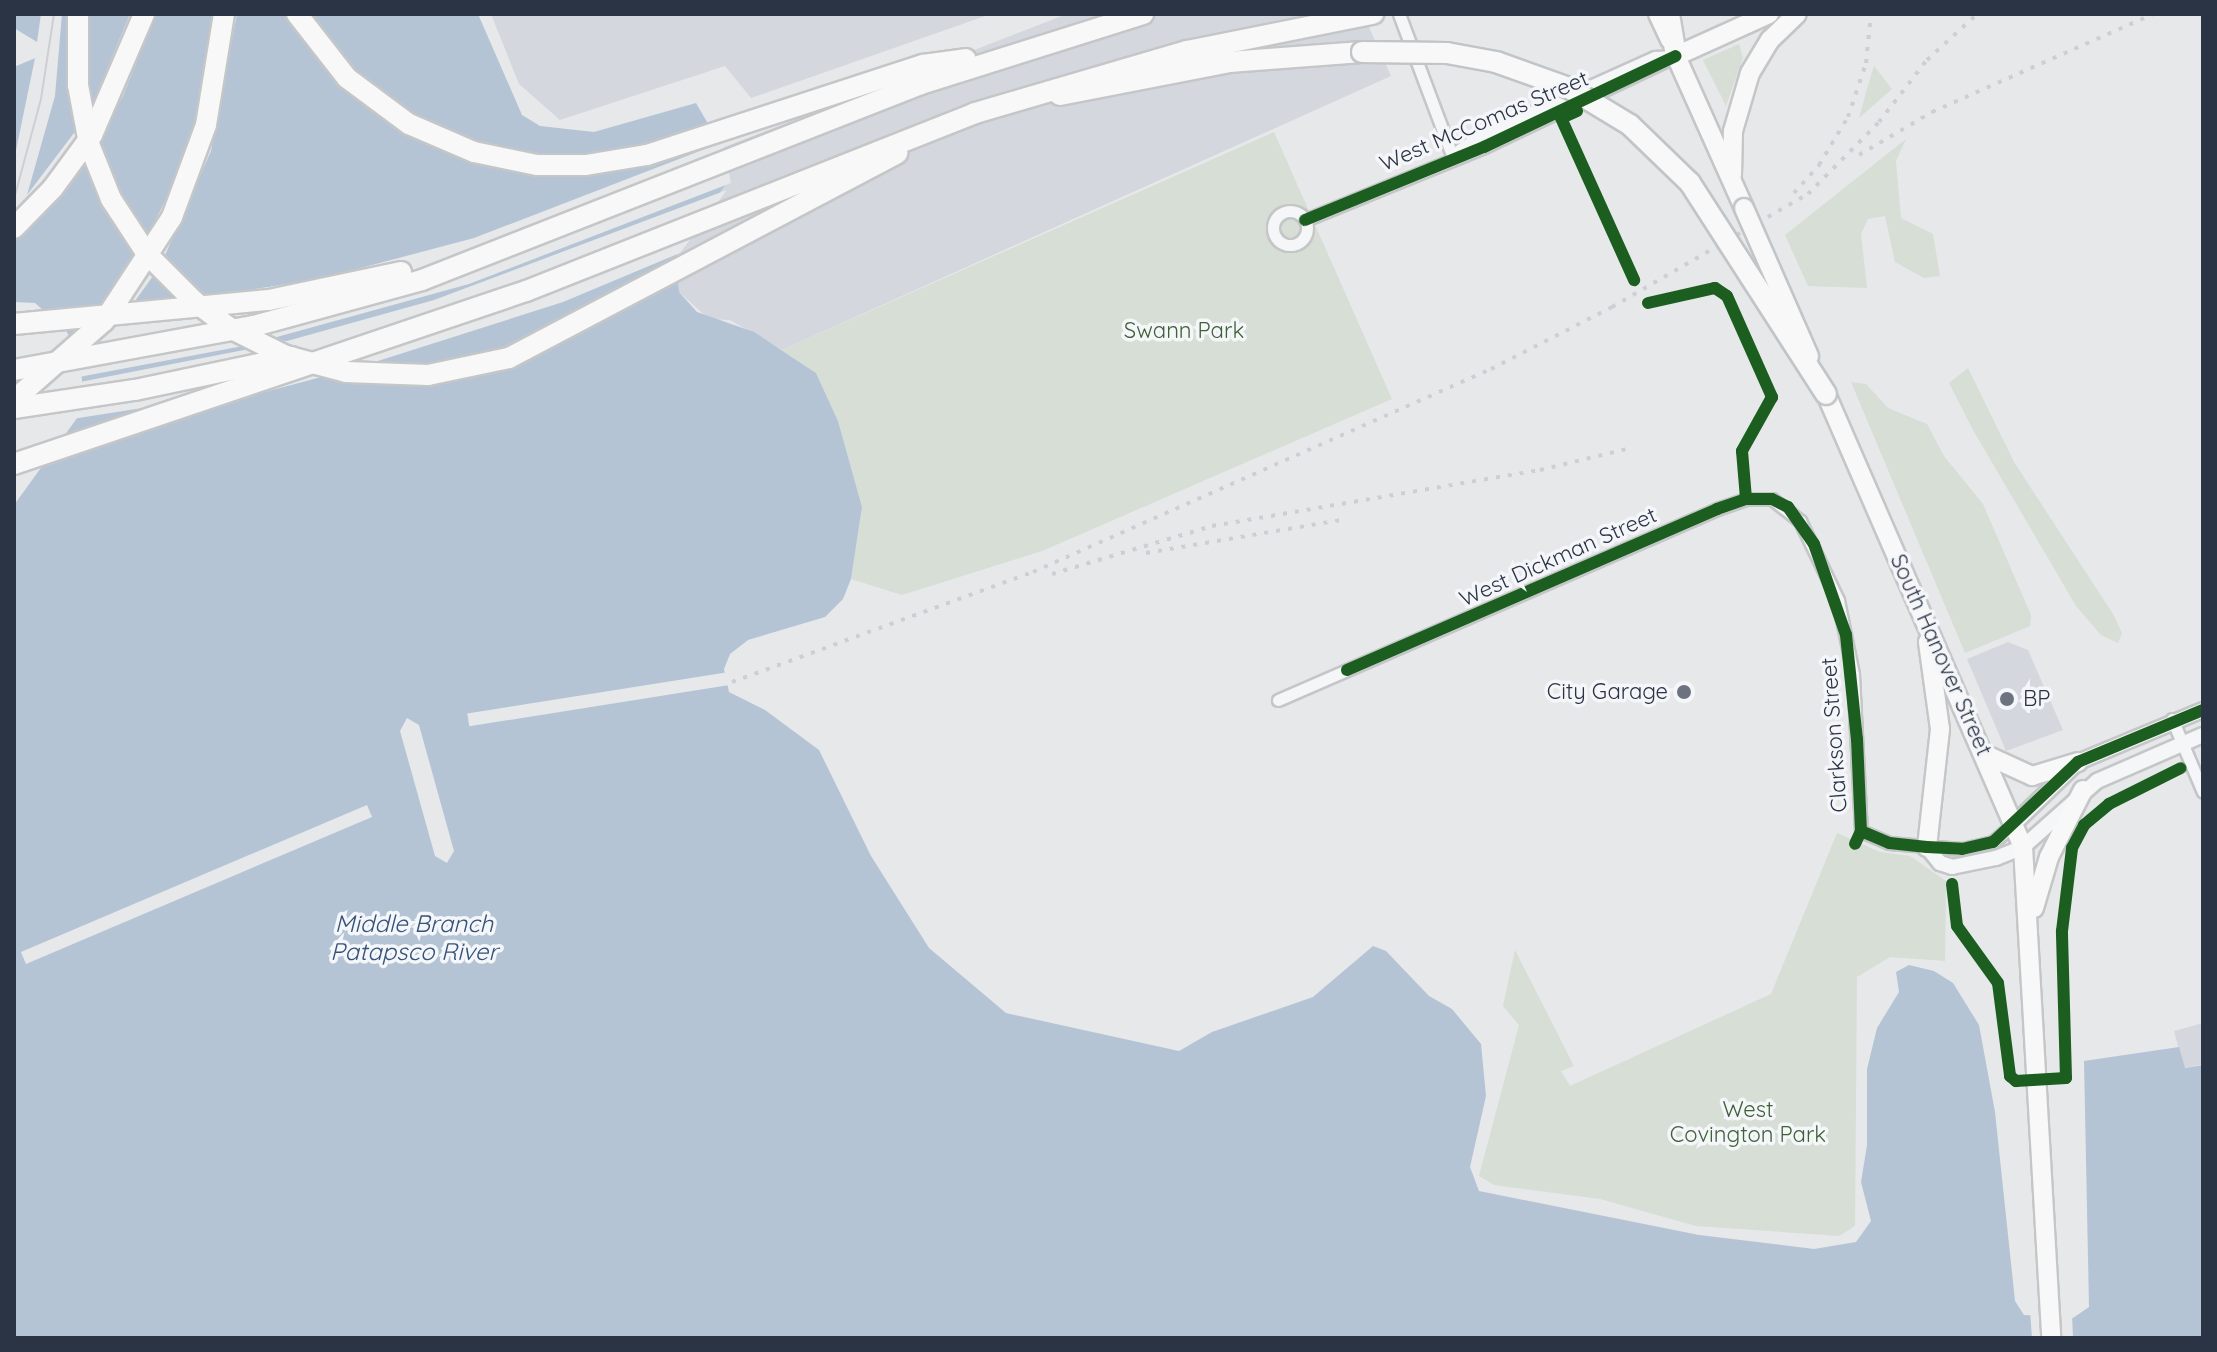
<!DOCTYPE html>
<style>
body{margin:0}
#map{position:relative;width:2217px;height:1352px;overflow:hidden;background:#e6e8ea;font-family:Quicksand,sans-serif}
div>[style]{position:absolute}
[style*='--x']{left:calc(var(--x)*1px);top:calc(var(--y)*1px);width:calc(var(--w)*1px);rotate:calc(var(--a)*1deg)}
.built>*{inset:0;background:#d4d7dd}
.green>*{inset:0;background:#d6ded6}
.water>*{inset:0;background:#b4c4d5}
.pier>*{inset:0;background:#e6e8ea;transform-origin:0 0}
.roads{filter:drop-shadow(2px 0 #c4c6c8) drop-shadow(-2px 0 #c4c6c8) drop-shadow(0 2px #c4c6c8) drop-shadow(0 -2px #c4c6c8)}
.minor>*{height:11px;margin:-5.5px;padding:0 5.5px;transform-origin:5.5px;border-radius:5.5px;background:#f5f6f7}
.minor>.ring{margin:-5.5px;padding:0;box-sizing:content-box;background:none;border:11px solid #f5f6f7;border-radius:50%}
.tertiary>*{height:14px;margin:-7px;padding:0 7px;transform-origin:7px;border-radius:7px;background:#f5f6f7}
.secondary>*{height:16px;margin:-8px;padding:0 8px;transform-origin:8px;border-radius:8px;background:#f8f8f8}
.primary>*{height:18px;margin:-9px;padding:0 9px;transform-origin:9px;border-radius:9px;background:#f8f8f8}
.motorway>*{height:20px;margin:-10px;padding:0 10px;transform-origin:10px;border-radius:10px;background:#f8f8f8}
.tram>*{height:2px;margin:-1px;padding:0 1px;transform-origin:1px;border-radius:1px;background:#cecfd2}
.rail>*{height:4px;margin-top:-2px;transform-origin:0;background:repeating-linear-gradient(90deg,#cecfd2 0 4px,transparent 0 12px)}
.bridges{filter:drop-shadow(2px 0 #c2c5c8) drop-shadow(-2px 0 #c2c5c8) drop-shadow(0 2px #c2c5c8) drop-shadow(0 -2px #c2c5c8)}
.primary-bridge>*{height:18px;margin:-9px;padding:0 9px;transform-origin:9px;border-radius:9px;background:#f8f8f8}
.motorway-bridge>*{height:20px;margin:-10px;padding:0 10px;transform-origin:10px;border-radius:10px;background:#f8f8f8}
.cycleway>*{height:12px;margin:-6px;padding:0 6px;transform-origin:6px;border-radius:6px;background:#1b5e20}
.dots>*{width:22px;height:22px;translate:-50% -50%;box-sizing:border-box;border:4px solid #f4f6f9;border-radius:50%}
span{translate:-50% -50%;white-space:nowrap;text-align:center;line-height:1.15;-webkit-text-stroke:7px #f4f6f9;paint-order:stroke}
.street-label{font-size:22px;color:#2b3445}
.park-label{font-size:22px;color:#3f6138}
.poi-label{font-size:22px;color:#2b3445}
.right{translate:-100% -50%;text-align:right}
.left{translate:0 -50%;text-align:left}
.water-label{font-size:24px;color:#34527a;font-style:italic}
.frame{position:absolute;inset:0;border:16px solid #2b3445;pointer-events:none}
</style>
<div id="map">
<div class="built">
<i style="clip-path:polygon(491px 14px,991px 14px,751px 98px,725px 66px,560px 120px,519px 84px)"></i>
<i style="clip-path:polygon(1067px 14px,1363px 14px,1391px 76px,782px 350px,730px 320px,709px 319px,679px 292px,676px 249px,722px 148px)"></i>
<i style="clip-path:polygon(2008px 642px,2028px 650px,2063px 730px,2006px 751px,1967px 659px)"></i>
<i style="clip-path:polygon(2203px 1023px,2203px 1064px,2184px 1068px,2174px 1031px)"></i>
</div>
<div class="green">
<i style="clip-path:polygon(1739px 44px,1743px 58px,1726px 106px,1703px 60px)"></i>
<i style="clip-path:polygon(1874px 66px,1892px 89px,1859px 118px,1867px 89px)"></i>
<i style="clip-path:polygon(1274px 132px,1392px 399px,1042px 551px,902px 595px,851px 579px,862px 507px,838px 421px,816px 373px,782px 350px)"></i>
<i style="clip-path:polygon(1906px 139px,1896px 161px,1901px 218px,1933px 234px,1940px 276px,1924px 278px,1895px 262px,1885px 216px,1868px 219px,1861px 234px,1867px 288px,1808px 286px,1785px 235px)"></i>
<i style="clip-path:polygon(1968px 368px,2014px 462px,2113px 614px,2122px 633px,2118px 643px,2101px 635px,2076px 606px,1973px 430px,1949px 383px)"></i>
<i style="clip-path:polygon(1851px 382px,1866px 384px,1888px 408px,1927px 424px,1944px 456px,1983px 504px,2031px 615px,2030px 626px,1965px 653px)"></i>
<i style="clip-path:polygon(1837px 833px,1880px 852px,1910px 856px,1946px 881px,1945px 961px,1890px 957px,1857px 977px,1855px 1226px,1839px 1236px,1696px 1226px,1600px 1199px,1494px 1185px,1479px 1176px,1519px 1025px,1503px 1006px,1515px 950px,1574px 1066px,1561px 1071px,1570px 1086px,1771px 994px)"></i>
</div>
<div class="water">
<i style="clip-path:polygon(14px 14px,478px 14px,522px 115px,540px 126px,594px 132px,696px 103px,722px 148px,727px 183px,676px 249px,679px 292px,697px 312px,754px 332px,816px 373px,838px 421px,862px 507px,851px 579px,843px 599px,825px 617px,748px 640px,730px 654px,724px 669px,729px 692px,765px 710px,819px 750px,871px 856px,929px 948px,1006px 1013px,1179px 1051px,1212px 1032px,1313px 997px,1373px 946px,1386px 951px,1429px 996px,1452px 1009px,1481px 1044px,1486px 1096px,1470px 1167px,1479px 1191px,1699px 1235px,1814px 1249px,1856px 1242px,1871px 1221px,1861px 1182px,1867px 1145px,1867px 1069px,1877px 1028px,1899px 992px,1896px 972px,1909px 965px,1934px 971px,1953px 983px,1979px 1025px,1995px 1112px,2015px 1301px,2024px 1315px,2073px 1318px,2089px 1307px,2084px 1061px,2179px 1047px,2185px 1068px,2203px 1065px,2203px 1338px,14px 1338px,14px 505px,80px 414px,84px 396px,79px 357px,66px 330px,35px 303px,14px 302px,14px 67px,52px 51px,14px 28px)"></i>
</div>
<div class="pier">
<i style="clip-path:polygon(evenodd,41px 14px,62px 14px,55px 96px,27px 195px,77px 129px,82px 44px,91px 107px,130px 14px,156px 14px,123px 96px,96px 144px,145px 241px,174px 183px,193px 129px,213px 14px,237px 14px,211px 151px,162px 262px,199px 298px,323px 278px,474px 238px,723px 142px,731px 183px,469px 284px,266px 340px,287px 341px,434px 300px,727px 190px,680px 253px,563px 302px,359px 367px,383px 370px,490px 358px,682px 274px,564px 342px,504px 368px,420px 384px,325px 376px,216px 405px,149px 407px,72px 419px,80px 382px,249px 349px,243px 346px,79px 377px,66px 338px,98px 309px,137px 256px,102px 200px,85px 161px,14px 241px,14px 160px,35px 58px,46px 51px,37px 42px,41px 14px,154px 276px,178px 300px,132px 305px,153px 276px,154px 276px)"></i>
<i style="left:729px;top:672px;width:13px;height:265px;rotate:81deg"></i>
<i style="clip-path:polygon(407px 718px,419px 725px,454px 851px,447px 863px,435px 856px,400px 731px)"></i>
<i style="left:367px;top:805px;width:13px;height:376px;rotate:67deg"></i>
<i style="clip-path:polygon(2030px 1311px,2072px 1314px,2073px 1338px,2032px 1338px)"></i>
</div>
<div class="roads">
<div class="minor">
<i style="--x:1399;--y:14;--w:151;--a:69.4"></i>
<i style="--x:1459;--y:150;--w:24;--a:-35"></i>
<i style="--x:1479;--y:136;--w:193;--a:-24.2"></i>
<i style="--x:1655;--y:57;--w:21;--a:-3"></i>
<i class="ring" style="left:1273px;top:211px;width:23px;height:23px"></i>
<i style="--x:1305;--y:220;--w:193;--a:-22.2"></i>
<i style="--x:1484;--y:147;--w:212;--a:-25.4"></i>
<i style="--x:1278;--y:700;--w:479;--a:-23.5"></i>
<i style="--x:1717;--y:509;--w:31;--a:-19"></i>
<i style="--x:1746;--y:499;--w:26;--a:0"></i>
<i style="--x:1772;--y:499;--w:36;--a:38"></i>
<i style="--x:1800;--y:521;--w:88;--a:64.3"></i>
<i style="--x:1838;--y:600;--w:76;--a:78.5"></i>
<i style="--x:1853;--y:674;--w:157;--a:87.1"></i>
<i style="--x:1861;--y:831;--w:30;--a:23"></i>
<i style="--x:1889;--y:843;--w:73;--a:4.7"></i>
<i style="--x:1962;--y:849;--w:32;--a:-13"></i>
<i style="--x:1993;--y:842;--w:29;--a:-41"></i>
<i style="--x:2172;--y:719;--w:79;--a:67"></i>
</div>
<div class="tertiary">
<i style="--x:2015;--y:823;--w:88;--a:-44.1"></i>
<i style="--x:2078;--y:762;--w:135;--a:-22.6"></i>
<i style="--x:1927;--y:847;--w:21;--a:51"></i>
<i style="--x:1940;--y:863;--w:13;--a:18"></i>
<i style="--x:1952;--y:867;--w:45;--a:-11.6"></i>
<i style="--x:1996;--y:858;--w:29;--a:-22"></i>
<i style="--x:2023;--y:847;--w:99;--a:-41.7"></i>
<i style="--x:2097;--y:781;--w:116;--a:-23.5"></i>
</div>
<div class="secondary">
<i style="--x:1657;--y:14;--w:29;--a:65"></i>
</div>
<div class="primary">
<i style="--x:1732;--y:175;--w:44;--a:-88.7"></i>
<i style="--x:1733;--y:131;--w:60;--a:-73.7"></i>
<i style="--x:1750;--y:73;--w:39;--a:-59"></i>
<i style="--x:1770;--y:40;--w:37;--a:-44"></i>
<i style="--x:1744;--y:208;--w:167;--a:-114.1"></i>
<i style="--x:1676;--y:56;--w:102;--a:-24.3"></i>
<i style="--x:1826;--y:394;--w:494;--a:66.5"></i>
<i style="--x:2023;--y:847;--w:492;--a:86.7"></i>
<i style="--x:1986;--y:755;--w:51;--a:24.5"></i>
<i style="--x:2032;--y:776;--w:48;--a:-16.9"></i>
<i style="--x:1927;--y:847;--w:119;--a:-83.7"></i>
<i style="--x:1940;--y:729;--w:88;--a:-97.9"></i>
<i style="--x:2034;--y:908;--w:53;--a:-73.6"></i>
<i style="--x:2049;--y:857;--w:75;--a:-63.1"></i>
</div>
<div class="motorway">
<i style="--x:78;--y:14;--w:71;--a:90"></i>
<i style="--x:78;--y:85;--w:60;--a:79.4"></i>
<i style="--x:89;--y:144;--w:59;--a:68.2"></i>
<i style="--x:111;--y:199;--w:66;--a:56.8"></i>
<i style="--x:147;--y:254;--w:68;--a:45"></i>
<i style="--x:195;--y:302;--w:44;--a:36.6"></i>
<i style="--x:230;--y:328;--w:63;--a:26.6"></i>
<i style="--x:286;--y:356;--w:62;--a:14.9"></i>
<i style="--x:346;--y:372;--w:82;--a:2.1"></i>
<i style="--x:428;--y:375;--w:83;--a:-11.9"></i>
<i style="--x:509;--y:358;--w:439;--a:-27.8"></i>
<i style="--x:297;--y:14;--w:81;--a:52"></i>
<i style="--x:347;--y:78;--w:77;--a:36.6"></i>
<i style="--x:409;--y:124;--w:71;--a:23.3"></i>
<i style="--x:474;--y:152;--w:64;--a:11.7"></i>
<i style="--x:537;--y:165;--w:49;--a:0"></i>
<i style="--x:586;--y:165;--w:62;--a:-9.3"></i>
<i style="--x:647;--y:155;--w:290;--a:-18.1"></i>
<i style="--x:923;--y:65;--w:43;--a:-7.9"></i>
<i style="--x:1669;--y:14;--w:43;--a:80.5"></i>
<i style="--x:1060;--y:95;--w:172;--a:-11"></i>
<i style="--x:1229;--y:62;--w:133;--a:-4.3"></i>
<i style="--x:14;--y:228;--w:56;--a:-45.7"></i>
<i style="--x:53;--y:188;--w:66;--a:-53.7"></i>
<i style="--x:92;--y:135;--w:132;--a:-66.7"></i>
<i style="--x:14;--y:324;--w:256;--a:-5.4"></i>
<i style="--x:269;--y:300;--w:135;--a:-12"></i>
<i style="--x:14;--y:370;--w:244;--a:-10.4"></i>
<i style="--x:254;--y:326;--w:174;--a:-15.3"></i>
<i style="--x:422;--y:280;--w:536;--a:-21.44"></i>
<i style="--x:921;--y:84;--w:233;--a:-17.5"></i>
<i style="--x:14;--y:400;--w:120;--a:-41.3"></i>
<i style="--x:104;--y:321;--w:124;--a:-56.8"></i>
<i style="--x:172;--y:217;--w:98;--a:-69.7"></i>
<i style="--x:206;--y:125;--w:112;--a:-80.8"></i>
<i style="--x:14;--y:408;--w:122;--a:-8.5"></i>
<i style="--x:135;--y:390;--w:160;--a:-11.9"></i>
<i style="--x:14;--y:464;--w:540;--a:-18.67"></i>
<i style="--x:526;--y:291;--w:483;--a:-21.6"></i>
<i style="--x:975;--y:113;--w:221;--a:-16.3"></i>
<i style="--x:1187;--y:51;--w:190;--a:-11.3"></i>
</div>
</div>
<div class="tram">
<i style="--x:14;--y:199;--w:104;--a:-74.9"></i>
<i style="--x:41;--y:99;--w:86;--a:-81.3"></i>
</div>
<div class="rail">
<i style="--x:1859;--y:155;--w:85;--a:-30.5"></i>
<i style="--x:1932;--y:112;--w:242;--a:-23.9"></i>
<i style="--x:1794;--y:193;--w:38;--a:-48"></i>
<i style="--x:1819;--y:165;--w:56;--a:-58.9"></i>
<i style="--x:1848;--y:117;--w:57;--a:-71.6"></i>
<i style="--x:1866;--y:63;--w:49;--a:-84.2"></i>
<i style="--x:1146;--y:553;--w:203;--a:-9.6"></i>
<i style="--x:1052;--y:574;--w:167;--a:-16.7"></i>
<i style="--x:1212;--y:526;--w:333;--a:-9.7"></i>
<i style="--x:1540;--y:470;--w:94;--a:-13.6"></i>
<i style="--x:732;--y:682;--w:320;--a:-20.1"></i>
<i style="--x:1033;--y:572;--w:501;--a:-23.9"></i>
<i style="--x:1491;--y:369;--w:136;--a:-27.1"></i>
<i style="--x:1612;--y:307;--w:226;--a:-30"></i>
<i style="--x:1808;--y:194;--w:101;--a:-45.4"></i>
<i style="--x:1879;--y:122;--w:78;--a:-52.3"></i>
<i style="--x:1927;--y:60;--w:68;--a:-42.6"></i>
</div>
<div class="bridges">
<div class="primary-bridge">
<i style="--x:1744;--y:208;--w:162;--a:66.3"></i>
</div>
<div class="motorway-bridge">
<i style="--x:1362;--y:52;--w:85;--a:0.7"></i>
<i style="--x:1447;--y:53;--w:50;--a:10.4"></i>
<i style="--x:1496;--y:62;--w:77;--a:19.6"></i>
<i style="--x:1569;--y:88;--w:71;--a:31.2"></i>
<i style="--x:1630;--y:125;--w:83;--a:44"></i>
<i style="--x:1690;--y:183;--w:251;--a:57.2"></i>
</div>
</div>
<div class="cycleway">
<i style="--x:1577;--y:111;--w:17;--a:156"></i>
<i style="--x:1561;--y:118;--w:178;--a:65.7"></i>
<i style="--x:1305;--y:220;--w:193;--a:-22.2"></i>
<i style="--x:1484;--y:147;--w:212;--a:-25.4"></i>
<i style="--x:1648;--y:303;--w:69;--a:-12.6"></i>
<i style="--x:1715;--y:288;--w:14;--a:34"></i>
<i style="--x:1727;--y:296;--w:111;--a:66"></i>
<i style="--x:1772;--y:397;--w:62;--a:119.1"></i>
<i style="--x:1742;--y:451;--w:48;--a:85.2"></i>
<i style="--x:1347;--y:670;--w:404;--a:-23.5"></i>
<i style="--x:1717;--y:509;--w:31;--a:-19"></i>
<i style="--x:1746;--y:499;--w:26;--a:0"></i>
<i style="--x:1772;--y:499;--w:18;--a:27"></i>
<i style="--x:1788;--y:507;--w:45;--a:54.9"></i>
<i style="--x:1814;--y:544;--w:96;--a:70.6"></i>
<i style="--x:1846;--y:635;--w:105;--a:84"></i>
<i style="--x:1857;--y:739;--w:92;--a:87.5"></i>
<i style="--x:1861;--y:831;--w:14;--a:115"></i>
<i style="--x:1861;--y:831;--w:30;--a:23"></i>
<i style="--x:1889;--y:843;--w:38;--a:6"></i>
<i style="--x:1927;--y:847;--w:35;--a:3"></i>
<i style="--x:1962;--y:849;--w:32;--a:-13"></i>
<i style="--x:1993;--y:842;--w:117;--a:-43.3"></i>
<i style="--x:2078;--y:762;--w:135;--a:-22.6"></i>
<i style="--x:1952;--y:884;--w:42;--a:83.2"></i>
<i style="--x:1957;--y:926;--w:70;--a:54.3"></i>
<i style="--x:1998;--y:983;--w:94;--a:82.6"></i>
<i style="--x:2010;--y:1076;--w:8;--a:40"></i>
<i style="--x:2016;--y:1081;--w:50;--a:-3.4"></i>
<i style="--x:2066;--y:1078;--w:147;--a:-91.6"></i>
<i style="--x:2062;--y:931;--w:84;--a:-83.1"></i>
<i style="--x:2072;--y:848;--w:26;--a:-62"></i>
<i style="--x:2084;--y:825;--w:33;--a:-40"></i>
<i style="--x:2109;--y:804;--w:80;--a:-26.6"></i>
</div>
<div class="dots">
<i style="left:1684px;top:692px;background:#6c737f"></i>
<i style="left:2007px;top:699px;background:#6c737f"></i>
</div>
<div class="street-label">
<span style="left:1484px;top:121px;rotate:-23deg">West McComas Street</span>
<span style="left:1558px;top:557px;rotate:-24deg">West Dickman Street</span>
<span style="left:1941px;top:655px;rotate:66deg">South Hanover Street</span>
<span style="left:1834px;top:735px;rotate:-94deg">Clarkson Street</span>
</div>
<div class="park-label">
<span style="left:1184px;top:331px">Swann Park</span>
<span style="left:1748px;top:1122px">West<br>Covington Park</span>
</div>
<div class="poi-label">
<span class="right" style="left:1668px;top:692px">City Garage</span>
<span class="left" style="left:2023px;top:699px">BP</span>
</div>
<div class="water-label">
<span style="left:414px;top:938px">Middle Branch<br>Patapsco River</span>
</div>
<div class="frame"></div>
</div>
